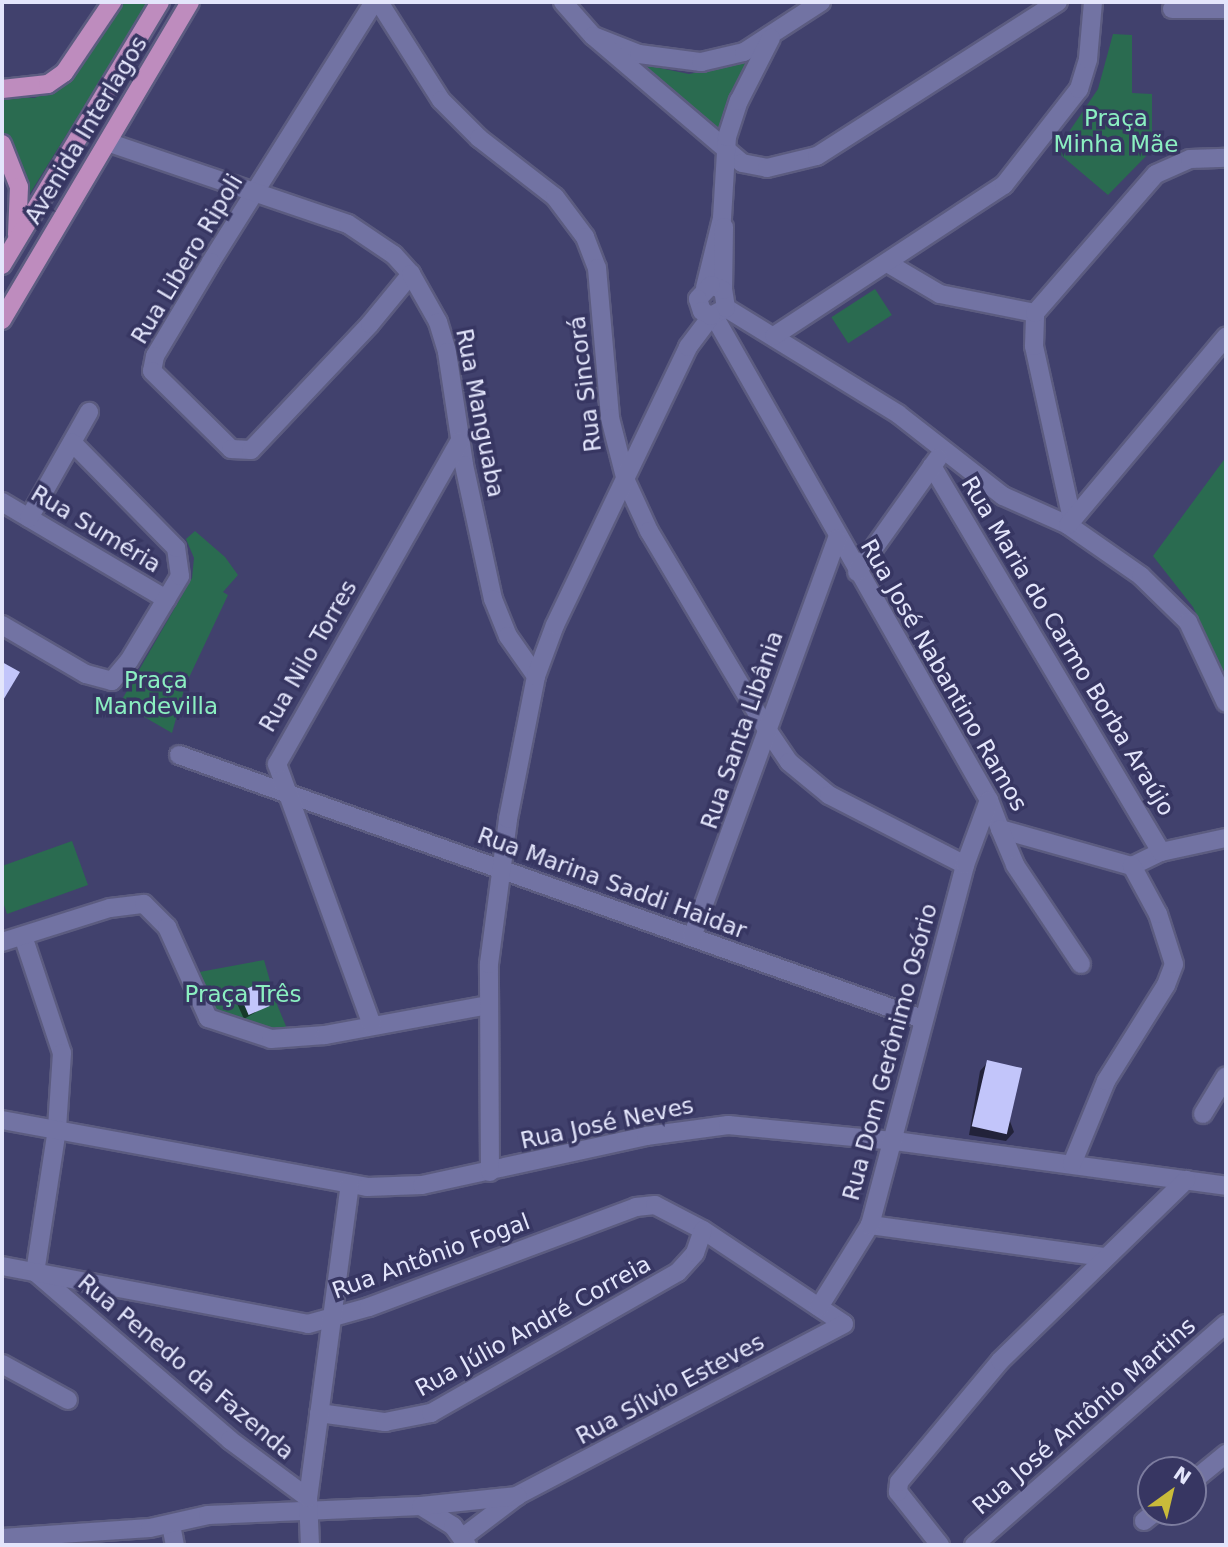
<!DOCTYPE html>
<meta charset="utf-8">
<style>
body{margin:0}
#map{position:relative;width:1228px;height:1547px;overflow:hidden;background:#41416d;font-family:"DejaVu Sans",sans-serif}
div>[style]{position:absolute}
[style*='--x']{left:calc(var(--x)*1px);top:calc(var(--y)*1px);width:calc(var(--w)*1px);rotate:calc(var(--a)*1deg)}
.green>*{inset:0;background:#2a6b50;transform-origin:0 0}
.shadow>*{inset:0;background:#0007}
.building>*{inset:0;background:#c2c5fa;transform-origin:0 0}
.roads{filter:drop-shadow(2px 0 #5c5c80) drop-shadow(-2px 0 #5c5c80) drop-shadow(0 2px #5c5c80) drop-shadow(0 -2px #5c5c80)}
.minor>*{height:18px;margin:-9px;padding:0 9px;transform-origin:9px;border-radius:9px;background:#7273a3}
.major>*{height:18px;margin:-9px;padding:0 9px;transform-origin:9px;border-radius:9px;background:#be8cbe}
span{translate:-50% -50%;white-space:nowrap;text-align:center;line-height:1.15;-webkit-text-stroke:7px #373662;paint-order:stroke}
.park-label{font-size:23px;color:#8befc1}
.street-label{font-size:23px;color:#e3e5fb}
.frame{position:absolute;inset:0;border:4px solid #e3e5fb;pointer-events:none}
.north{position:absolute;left:1137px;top:1456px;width:70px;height:70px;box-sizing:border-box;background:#373662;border:2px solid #7c7c9f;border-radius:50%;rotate:34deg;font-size:19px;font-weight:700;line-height:28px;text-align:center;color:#e3e5fb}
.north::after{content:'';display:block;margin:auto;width:24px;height:32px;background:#c9bb3a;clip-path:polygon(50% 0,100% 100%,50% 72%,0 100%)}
</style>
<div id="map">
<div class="green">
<i style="clip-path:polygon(120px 2px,149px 2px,29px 195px,2px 136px,2px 103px,7px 96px,35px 98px,80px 70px)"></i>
<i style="clip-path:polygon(1113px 34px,1132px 35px,1132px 93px,1152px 94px,1152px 150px,1108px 195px,1056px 151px,1098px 89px)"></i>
<i style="clip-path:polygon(751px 61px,724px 141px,694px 110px,635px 63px,689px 74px)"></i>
<i style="left:875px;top:289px;width:31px;height:52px;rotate:57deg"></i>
<i style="clip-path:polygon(1226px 457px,1226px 678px,1193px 607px,1153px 556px)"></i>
<i style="clip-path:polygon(195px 531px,225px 557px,238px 575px,223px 592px,228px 595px,185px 686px,172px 733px,120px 703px,192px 578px,194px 558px,186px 539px)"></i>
<i style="clip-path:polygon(72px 841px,88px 885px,7px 914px,2px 899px,2px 866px)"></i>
<i style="clip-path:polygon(264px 960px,276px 1002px,288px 1031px,269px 1032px,217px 1016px,194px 973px)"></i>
</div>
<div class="shadow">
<i style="clip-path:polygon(240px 994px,268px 1005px,244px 1019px,235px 999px)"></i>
<i style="clip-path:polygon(988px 1062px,1014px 1132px,1006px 1141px,969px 1135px,980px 1071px)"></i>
</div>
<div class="building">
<i style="clip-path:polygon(2px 662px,20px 672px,2px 702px)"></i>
<i style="left:260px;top:983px;width:25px;height:23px;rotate:67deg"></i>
<i style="left:987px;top:1060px;width:36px;height:68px;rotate:13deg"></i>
</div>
<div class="roads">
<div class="minor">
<i style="--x:374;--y:2;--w:307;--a:122.1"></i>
<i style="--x:211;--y:262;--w:109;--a:120.8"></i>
<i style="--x:155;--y:356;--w:15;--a:101"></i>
<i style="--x:152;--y:371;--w:111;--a:44.6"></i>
<i style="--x:231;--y:449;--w:20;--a:3"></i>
<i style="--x:251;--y:450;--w:173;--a:-46.6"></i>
<i style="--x:370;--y:324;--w:65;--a:-50.6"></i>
<i style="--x:379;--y:2;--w:116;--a:57.7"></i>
<i style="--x:441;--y:100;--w:54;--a:45"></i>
<i style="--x:479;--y:138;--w:96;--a:37.8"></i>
<i style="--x:555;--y:197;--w:50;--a:53.1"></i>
<i style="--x:585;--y:237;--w:33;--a:69"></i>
<i style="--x:597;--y:268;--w:151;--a:85"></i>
<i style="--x:610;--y:418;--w:65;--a:75.7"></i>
<i style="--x:626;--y:481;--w:55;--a:65.3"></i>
<i style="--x:649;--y:531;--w:229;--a:59.3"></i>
<i style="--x:766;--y:728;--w:41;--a:55.9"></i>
<i style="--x:789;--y:762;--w:52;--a:39.5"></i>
<i style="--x:829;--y:795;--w:153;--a:27.2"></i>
<i style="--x:563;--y:2;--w:45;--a:48.6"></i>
<i style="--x:593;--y:36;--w:49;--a:21.4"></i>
<i style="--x:639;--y:54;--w:63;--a:7.4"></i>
<i style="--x:701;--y:62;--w:44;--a:-13.1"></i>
<i style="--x:744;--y:52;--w:92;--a:-33"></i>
<i style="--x:1172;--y:9;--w:54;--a:0"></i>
<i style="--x:593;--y:36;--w:196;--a:40.4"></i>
<i style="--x:742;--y:163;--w:25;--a:11"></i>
<i style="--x:767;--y:168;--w:51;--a:-13.5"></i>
<i style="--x:817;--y:156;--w:286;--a:-32.6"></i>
<i style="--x:110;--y:143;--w:251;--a:18.8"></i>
<i style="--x:348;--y:224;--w:55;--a:34"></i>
<i style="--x:394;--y:255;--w:25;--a:48"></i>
<i style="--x:411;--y:274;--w:55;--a:60.6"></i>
<i style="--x:438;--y:322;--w:31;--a:73"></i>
<i style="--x:447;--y:352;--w:114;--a:81.4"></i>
<i style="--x:464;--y:465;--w:137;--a:77.8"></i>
<i style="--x:493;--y:599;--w:40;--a:68"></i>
<i style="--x:508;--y:636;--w:49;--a:55"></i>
<i style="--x:889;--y:264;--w:59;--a:30.5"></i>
<i style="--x:940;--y:294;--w:97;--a:11.3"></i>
<i style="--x:705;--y:288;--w:72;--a:-76.3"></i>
<i style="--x:722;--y:218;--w:81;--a:-86.5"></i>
<i style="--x:727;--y:137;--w:38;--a:-72"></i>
<i style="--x:739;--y:101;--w:71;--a:-63.1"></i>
<i style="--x:723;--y:290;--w:63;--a:-89.1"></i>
<i style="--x:726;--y:308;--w:202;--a:31.6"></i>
<i style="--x:898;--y:414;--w:133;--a:38"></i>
<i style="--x:1003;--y:496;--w:71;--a:24"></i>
<i style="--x:1068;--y:525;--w:89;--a:34.9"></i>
<i style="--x:1141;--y:576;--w:66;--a:44.4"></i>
<i style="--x:1188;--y:622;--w:89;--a:64.9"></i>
<i style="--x:714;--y:316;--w:557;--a:60.4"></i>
<i style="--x:989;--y:800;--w:31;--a:69"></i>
<i style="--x:1000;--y:829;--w:137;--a:15.7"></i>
<i style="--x:1132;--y:866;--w:32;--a:-26"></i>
<i style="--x:1161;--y:852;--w:66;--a:-12.2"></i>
<i style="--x:774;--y:336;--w:275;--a:-33.3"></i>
<i style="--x:1004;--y:185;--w:122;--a:-52"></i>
<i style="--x:1079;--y:89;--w:31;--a:-73"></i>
<i style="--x:1088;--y:59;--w:57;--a:-85"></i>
<i style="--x:932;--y:466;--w:449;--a:59.3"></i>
<i style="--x:2;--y:502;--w:191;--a:30.6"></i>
<i style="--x:29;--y:518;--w:122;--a:-60.5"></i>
<i style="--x:1072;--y:519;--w:177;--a:-102.4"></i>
<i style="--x:1034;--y:346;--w:33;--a:-88"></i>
<i style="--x:1035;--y:313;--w:184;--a:-49"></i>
<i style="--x:1156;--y:174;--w:37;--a:-24"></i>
<i style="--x:1190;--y:159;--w:36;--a:-2"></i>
<i style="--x:1068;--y:525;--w:246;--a:-50"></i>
<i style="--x:857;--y:572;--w:140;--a:-54.6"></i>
<i style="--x:2;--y:625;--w:97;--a:30.3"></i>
<i style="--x:86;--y:674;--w:27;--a:15"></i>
<i style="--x:112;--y:681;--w:26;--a:-50"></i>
<i style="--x:129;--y:661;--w:99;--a:-59"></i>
<i style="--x:180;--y:576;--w:28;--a:-98"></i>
<i style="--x:176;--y:548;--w:148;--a:-134.5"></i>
<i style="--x:179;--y:755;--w:789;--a:19.56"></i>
<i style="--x:1000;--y:829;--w:39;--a:67"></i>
<i style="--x:1015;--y:865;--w:119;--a:56.3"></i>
<i style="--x:23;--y:936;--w:123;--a:71.6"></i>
<i style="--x:62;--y:1053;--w:76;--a:93.8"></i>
<i style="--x:57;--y:1129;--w:145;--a:98.7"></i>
<i style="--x:35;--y:1272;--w:257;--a:40.7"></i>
<i style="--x:230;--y:1440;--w:97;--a:36.6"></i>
<i style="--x:692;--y:937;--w:424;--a:-70"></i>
<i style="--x:2;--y:942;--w:113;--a:-17.5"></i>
<i style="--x:110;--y:908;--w:34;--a:-7"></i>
<i style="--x:144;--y:904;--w:33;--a:45"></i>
<i style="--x:167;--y:927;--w:100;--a:65.7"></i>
<i style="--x:208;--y:1018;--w:66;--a:18.4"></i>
<i style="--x:271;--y:1039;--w:54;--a:-4.2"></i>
<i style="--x:325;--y:1035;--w:166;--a:-10.4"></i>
<i style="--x:372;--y:1025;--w:278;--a:-110"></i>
<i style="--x:277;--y:764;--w:371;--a:-60.5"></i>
<i style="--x:1203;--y:1114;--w:44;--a:-58.8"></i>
<i style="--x:2;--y:1120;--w:371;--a:10.4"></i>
<i style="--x:367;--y:1187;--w:55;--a:-2.1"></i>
<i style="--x:422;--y:1185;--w:229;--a:-12.3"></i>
<i style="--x:646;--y:1136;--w:83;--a:-7.6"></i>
<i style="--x:728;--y:1125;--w:168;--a:5.5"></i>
<i style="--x:895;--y:1141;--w:334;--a:7.7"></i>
<i style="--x:1072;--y:1164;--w:90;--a:-67.7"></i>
<i style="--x:1106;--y:1081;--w:113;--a:-58"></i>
<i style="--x:1166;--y:985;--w:22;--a:-69"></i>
<i style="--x:1174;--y:964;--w:52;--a:-107.7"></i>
<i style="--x:1158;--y:914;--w:55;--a:-118.4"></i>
<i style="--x:490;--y:1172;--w:208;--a:-90.3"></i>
<i style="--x:489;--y:964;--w:146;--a:-82.5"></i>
<i style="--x:508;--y:819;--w:146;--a:-78.9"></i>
<i style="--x:536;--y:676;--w:54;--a:-69.6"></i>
<i style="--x:555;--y:625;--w:308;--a:-64.4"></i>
<i style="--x:688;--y:347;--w:39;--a:-53"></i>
<i style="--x:711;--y:316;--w:17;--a:-28"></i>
<i style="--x:726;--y:308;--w:18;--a:-99"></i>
<i style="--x:723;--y:290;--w:13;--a:-157"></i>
<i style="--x:711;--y:285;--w:19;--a:133"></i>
<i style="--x:698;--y:299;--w:13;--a:72"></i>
<i style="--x:702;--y:311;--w:10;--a:29"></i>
<i style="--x:870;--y:1225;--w:236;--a:7.8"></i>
<i style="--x:2;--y:1266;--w:311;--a:10.7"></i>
<i style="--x:308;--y:1324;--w:63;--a:-15.6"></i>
<i style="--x:369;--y:1307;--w:285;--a:-20.5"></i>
<i style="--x:636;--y:1207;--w:19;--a:-6"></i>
<i style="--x:655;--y:1205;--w:54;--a:27.5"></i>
<i style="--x:703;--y:1230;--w:169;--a:33.7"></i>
<i style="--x:844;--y:1324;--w:369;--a:152.3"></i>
<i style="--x:517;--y:1496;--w:68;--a:142.8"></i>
<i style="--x:819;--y:1307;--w:97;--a:-58.1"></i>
<i style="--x:870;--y:1225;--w:372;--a:-75.2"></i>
<i style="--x:965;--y:865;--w:69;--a:-69.7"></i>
<i style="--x:2;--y:1364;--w:75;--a:28.6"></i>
<i style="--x:319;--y:1413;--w:67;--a:7.8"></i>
<i style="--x:385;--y:1422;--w:47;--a:-11.1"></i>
<i style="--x:431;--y:1413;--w:284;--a:-29.7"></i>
<i style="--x:678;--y:1272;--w:25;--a:-48"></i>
<i style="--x:695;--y:1253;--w:24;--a:-71"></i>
<i style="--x:1193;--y:1481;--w:43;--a:-39.3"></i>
<i style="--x:421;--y:1506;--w:38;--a:32"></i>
<i style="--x:453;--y:1526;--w:24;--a:54"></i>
<i style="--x:1144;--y:1521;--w:14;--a:-39"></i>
<i style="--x:171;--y:1525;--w:20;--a:79"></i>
<i style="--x:2;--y:1538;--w:148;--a:-3.9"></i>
<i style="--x:150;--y:1528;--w:59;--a:-12.6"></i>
<i style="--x:208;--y:1515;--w:213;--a:-2.4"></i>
<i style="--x:421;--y:1506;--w:97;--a:-5.9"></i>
<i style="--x:310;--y:1545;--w:47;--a:-92.4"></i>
<i style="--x:308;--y:1498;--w:316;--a:-82.4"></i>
<i style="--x:940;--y:1545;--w:68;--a:-128.4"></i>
<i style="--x:898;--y:1492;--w:10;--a:-84"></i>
<i style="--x:899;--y:1482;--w:158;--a:-50.1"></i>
<i style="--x:1000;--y:1361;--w:260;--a:-44.2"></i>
<i style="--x:974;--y:1545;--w:335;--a:-41.3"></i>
</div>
<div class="major">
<i style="--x:2;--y:89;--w:46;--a:-6.2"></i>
<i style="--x:48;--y:84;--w:19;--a:-35"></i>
<i style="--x:64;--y:73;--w:86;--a:-55.9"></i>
<i style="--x:2;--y:144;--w:46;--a:68.4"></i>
<i style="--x:19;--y:187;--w:48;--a:92.4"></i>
<i style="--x:2;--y:265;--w:307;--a:-59"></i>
<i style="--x:2;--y:320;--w:369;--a:-59.4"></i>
</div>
</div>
<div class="park-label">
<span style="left:1116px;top:131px">Praça<br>Minha Mãe</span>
<span style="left:156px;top:693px">Praça<br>Mandevilla</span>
<span style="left:243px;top:994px">Praça Três</span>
</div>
<div class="street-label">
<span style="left:86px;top:130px;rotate:-59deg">Avenida Interlagos</span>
<span style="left:187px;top:259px;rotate:-59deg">Rua Libero Ripoli</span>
<span style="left:585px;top:384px;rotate:-97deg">Rua Sincorá</span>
<span style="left:480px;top:413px;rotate:79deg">Rua Manguaba</span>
<span style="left:96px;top:529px;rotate:31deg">Rua Suméria</span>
<span style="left:1068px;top:646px;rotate:59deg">Rua Maria do Carmo Borba Araújo</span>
<span style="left:308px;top:656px;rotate:-60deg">Rua Nilo Torres</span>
<span style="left:944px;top:675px;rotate:60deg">Rua José Nabantino Ramos</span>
<span style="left:742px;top:730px;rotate:-71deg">Rua Santa Libânia</span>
<span style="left:612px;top:883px;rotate:20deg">Rua Marina Saddi Haidar</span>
<span style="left:890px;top:1052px;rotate:-75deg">Rua Dom Gerônimo Osório</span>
<span style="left:607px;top:1123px;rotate:-12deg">Rua José Neves</span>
<span style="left:431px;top:1256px;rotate:-20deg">Rua Antônio Fogal</span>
<span style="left:533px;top:1326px;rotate:-29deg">Rua Júlio André Correia</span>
<span style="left:186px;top:1367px;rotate:40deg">Rua Penedo da Fazenda</span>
<span style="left:670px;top:1389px;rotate:-28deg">Rua Sílvio Esteves</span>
<span style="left:1084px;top:1416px;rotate:-41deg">Rua José Antônio Martins</span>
</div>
<div class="frame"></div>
<div class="north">N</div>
</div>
